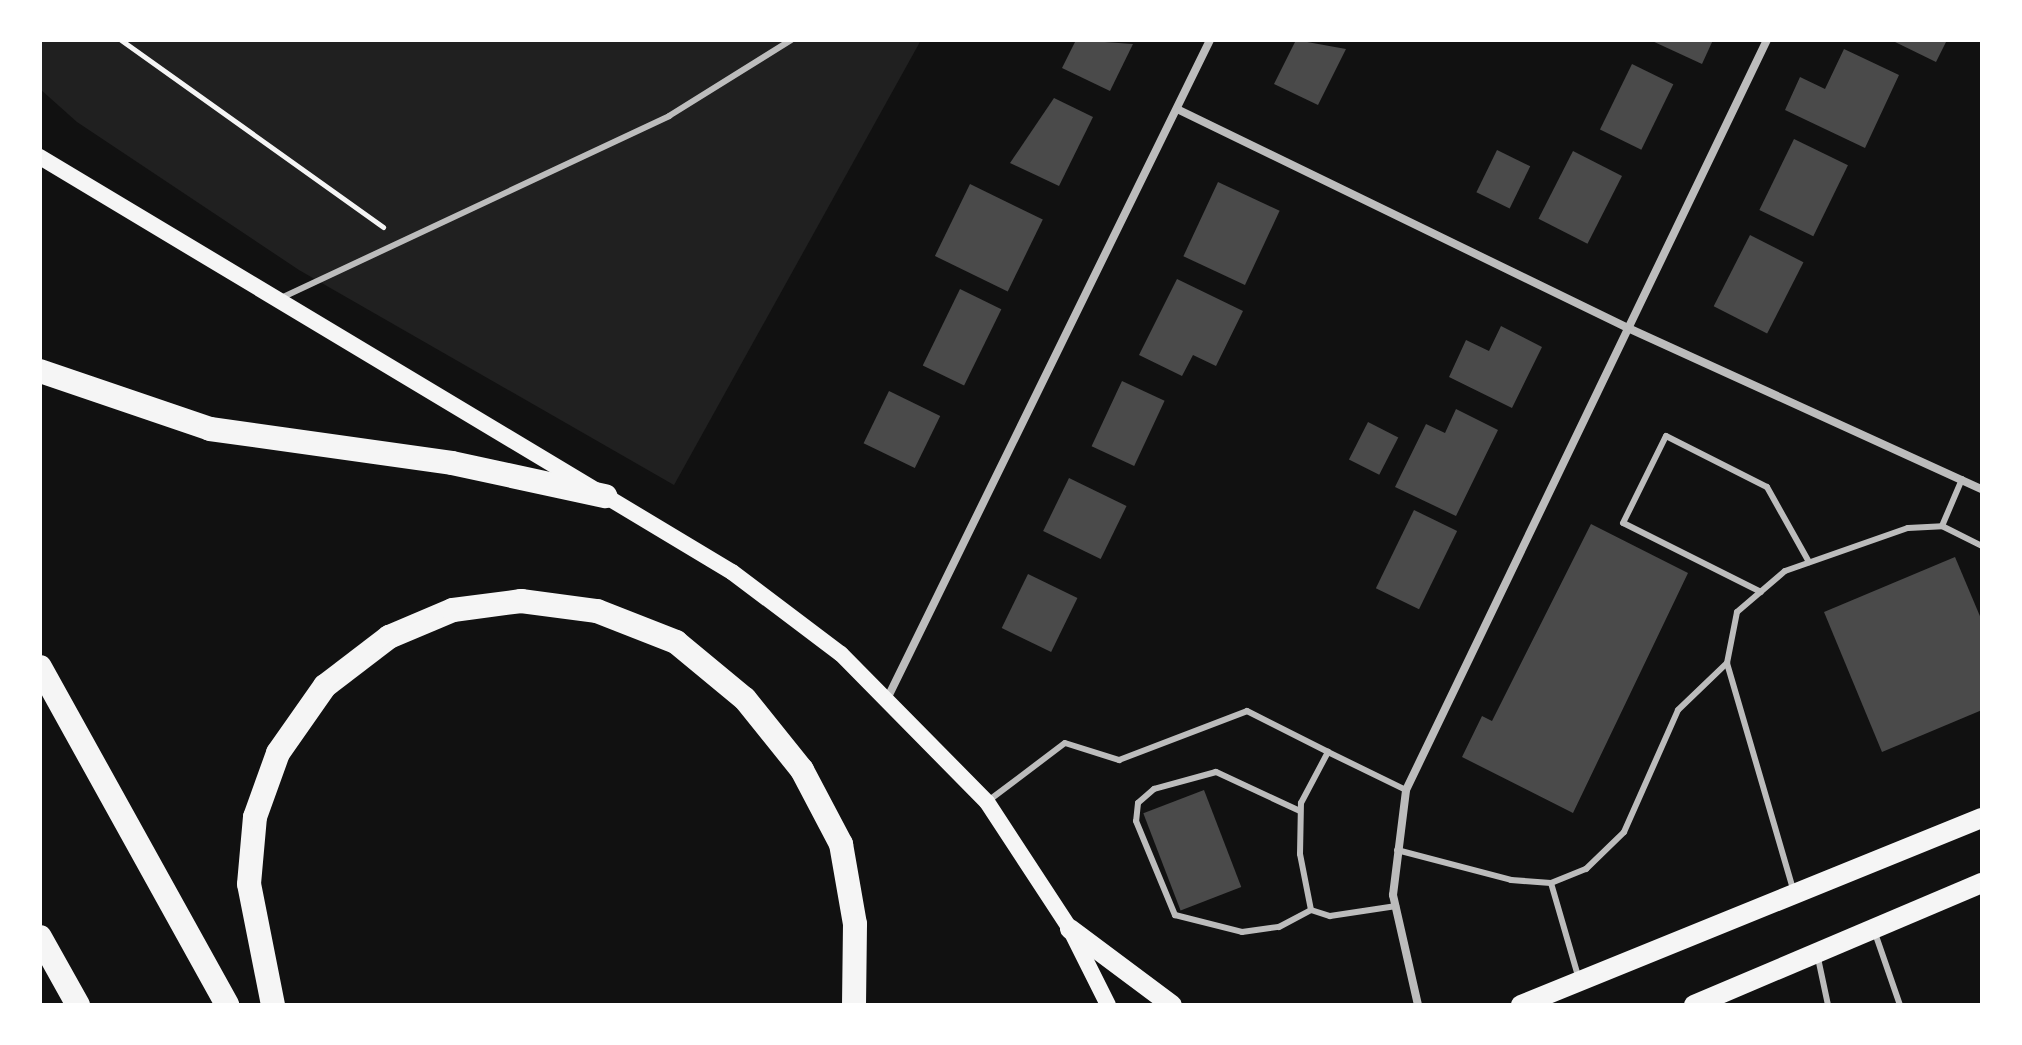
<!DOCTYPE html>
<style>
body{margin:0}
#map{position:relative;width:2022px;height:1045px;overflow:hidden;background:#111;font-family:"PT Serif",serif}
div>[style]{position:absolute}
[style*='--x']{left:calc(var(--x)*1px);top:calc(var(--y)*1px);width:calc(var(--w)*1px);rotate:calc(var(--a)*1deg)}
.green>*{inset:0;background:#202020}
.building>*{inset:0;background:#4a4a4a;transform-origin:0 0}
.path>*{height:5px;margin:-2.5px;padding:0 2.5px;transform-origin:2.5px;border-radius:2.5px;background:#f5f5f5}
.service>*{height:6px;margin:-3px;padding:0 3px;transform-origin:3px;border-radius:3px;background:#bcbcbc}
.minor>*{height:8px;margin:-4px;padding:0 4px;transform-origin:4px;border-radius:4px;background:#bcbcbc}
.secondary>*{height:16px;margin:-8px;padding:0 8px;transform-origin:8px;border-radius:8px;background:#f5f5f5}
.primary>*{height:20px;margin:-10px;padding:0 10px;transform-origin:10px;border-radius:10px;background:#f5f5f5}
.motorway>*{height:24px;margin:-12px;padding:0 12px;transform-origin:12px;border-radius:12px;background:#f5f5f5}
span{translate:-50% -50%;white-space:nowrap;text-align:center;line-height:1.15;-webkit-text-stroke:6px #fff;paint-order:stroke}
.frame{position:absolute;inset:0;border:42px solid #fff;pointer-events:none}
</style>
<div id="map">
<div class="green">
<i style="clip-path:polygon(40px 40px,921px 40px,674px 485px,299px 270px,77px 122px,40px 89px)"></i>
</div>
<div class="building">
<i style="clip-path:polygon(1076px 40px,1133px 44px,1110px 91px,1062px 68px)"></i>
<i style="clip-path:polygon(1296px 40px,1346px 49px,1318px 105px,1274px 84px)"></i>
<i style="clip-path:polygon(1650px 40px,1713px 40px,1702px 64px)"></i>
<i style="clip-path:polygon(1891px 40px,1947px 40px,1936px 62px)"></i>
<i style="clip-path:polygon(1844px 49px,1899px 75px,1865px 148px,1785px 110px,1800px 77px,1825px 89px)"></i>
<i style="left:1632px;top:64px;width:46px;height:73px;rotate:26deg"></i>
<i style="clip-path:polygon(1054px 98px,1093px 117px,1059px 186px,1010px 163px)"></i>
<i style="left:1794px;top:139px;width:60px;height:79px;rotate:26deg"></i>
<i style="left:1497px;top:150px;width:37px;height:47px;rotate:26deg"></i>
<i style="left:1573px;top:151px;width:55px;height:76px;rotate:27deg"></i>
<i style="left:1218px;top:182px;width:68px;height:82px;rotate:25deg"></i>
<i style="left:970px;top:184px;width:81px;height:80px;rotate:26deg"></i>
<i style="left:1750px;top:235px;width:60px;height:80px;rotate:27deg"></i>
<i style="clip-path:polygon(1177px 279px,1243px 311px,1216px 366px,1193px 355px,1182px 376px,1139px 355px)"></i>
<i style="left:960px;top:289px;width:46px;height:85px;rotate:26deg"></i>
<i style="clip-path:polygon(1501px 326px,1542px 347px,1512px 408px,1449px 377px,1466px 340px,1489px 351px)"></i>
<i style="left:1122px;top:381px;width:47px;height:72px;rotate:25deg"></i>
<i style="left:889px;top:391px;width:57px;height:58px;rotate:26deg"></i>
<i style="clip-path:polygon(1456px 409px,1498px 430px,1456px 516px,1395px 487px,1426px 424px,1445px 433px)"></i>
<i style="left:1368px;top:422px;width:34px;height:42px;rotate:27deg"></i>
<i style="left:1069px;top:478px;width:64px;height:59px;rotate:26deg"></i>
<i style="left:1414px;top:510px;width:48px;height:87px;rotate:26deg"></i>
<i style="clip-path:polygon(1591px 524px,1688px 573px,1573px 813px,1462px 757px,1482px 716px,1492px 721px)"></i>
<i style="clip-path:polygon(1955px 557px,1982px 621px,1982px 710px,1882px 752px,1824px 612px)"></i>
<i style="left:1028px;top:574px;width:55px;height:60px;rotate:26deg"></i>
<i style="left:1204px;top:790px;width:104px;height:65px;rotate:69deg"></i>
</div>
<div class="path">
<i style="--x:121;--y:40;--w:322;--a:35.5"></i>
</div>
<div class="service">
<i style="--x:281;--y:298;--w:429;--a:-25.1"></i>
<i style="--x:669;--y:116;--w:144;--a:-31.9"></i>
<i style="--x:1942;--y:526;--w:51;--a:-66.9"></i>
<i style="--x:1761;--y:592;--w:154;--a:-153.4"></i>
<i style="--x:1623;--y:523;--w:97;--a:-63.7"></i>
<i style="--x:1666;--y:436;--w:113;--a:26.8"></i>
<i style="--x:1767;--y:487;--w:86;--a:60.8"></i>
<i style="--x:988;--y:801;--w:96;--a:-37"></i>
<i style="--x:1065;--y:743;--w:57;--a:17.5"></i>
<i style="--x:1119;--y:760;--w:137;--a:-20.9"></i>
<i style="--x:1247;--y:711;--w:91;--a:26.8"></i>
<i style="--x:1300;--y:811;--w:93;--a:-155.1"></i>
<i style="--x:1216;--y:772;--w:64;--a:164.7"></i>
<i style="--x:1154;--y:789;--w:21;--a:139"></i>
<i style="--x:1138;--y:803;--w:18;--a:96"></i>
<i style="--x:1136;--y:821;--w:102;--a:67.5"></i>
<i style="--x:1175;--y:915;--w:69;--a:14.2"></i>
<i style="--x:1242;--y:932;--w:37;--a:-8"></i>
<i style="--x:1279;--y:927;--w:36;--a:-28"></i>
<i style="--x:1311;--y:910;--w:20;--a:18"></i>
<i style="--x:1330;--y:916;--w:67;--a:-8.6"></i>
<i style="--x:1397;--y:850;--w:118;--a:14.7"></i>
<i style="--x:1511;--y:880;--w:40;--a:4.3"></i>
<i style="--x:1551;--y:883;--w:38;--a:-22"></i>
<i style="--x:1586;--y:869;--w:53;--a:-44.2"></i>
<i style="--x:1624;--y:832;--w:133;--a:-66.1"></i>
<i style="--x:1678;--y:710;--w:68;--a:-43.8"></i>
<i style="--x:1551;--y:883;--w:97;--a:73.8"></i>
<i style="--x:1793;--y:889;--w:235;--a:-106.3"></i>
<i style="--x:1727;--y:663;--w:52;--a:-78.9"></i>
<i style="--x:1737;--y:612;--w:63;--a:-40.5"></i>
<i style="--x:1785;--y:571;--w:130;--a:-19.3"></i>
<i style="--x:1908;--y:528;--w:34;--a:-3"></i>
<i style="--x:1942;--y:526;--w:45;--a:26.6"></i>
<i style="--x:1311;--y:910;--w:57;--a:-101.1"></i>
<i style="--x:1300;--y:854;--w:51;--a:-88.9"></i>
<i style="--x:1301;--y:803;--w:58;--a:-62.1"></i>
<i style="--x:1328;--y:752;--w:87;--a:26"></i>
<i style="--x:1875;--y:933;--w:76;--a:70.9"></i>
<i style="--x:1818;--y:958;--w:48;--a:78"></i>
</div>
<div class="minor">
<i style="--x:1177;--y:109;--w:501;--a:25.9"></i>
<i style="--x:1628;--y:328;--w:389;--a:24.5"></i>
<i style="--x:888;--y:697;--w:732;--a:-63.89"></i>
<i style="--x:1418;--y:1005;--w:113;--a:-102.8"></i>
<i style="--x:1393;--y:895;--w:106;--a:-82.9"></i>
<i style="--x:1406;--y:790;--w:832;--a:-64.3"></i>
</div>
<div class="secondary">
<i style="--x:40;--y:157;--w:807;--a:30.95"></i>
<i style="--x:732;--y:572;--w:136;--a:37"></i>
<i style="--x:841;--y:654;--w:208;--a:45.4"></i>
<i style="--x:987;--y:802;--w:152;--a:56.8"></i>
<i style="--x:1070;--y:929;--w:85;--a:63.4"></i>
</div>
<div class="primary">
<i style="--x:1070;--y:929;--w:127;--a:36.7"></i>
<i style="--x:1521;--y:1005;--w:497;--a:-22.1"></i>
<i style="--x:1694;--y:1005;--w:313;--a:-23"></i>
</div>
<div class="motorway">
<i style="--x:40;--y:371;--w:180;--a:18.8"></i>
<i style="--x:210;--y:429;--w:244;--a:8"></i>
<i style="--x:452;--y:463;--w:157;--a:12.2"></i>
<i style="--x:40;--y:667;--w:386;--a:61"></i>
<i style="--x:40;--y:937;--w:78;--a:60.8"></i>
<i style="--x:273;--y:1005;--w:123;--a:-101.2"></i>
<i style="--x:249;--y:884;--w:67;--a:-84.9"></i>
<i style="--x:255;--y:817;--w:68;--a:-70.2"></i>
<i style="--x:278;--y:753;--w:82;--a:-55"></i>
<i style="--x:325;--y:686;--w:81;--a:-37.4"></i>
<i style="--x:389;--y:637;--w:69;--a:-22.9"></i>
<i style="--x:453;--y:610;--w:69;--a:-7.5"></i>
<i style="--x:521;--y:601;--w:77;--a:7.5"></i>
<i style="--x:597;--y:611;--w:85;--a:21.4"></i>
<i style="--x:676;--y:642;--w:89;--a:39.6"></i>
<i style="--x:745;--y:699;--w:91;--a:51.2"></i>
<i style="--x:802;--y:770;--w:84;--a:62.2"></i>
<i style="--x:841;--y:844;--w:81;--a:80.1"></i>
<i style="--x:855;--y:924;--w:81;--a:90.7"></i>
</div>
<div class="frame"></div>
</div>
